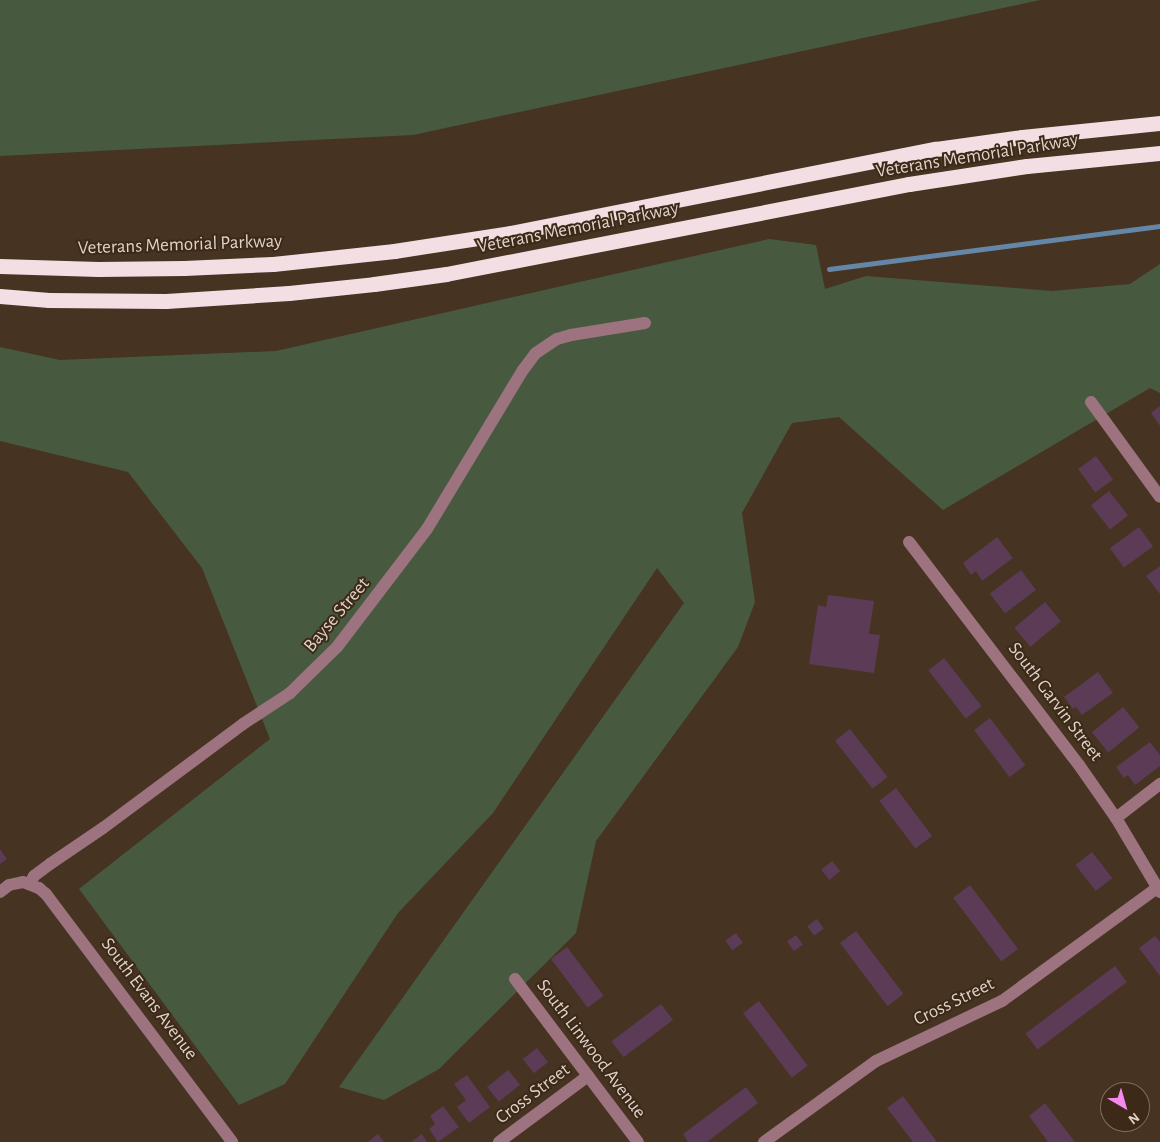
<!DOCTYPE html>
<style>
body{margin:0}
#map{position:relative;width:1160px;height:1142px;overflow:hidden;background:#463322;font-family:"Alegreya Sans",sans-serif}
div>[style]{position:absolute}
[style*='--x']{left:calc(var(--x)*1px);top:calc(var(--y)*1px);width:calc(var(--w)*1px);rotate:calc(var(--a)*1deg)}
.green>*{inset:0;background:#475a40}
.stream>*{height:5px;margin:-2.5px;padding:0 2.5px;transform-origin:2.5px;border-radius:2.5px;background:#6587a7}
.building>*{inset:0;background:#5c3b56;transform-origin:0 0}
.minor>*{height:12px;margin:-6px;padding:0 6px;transform-origin:6px;border-radius:6px;background:#9c737f}
.highway>*{height:15px;margin:-7.5px;padding:0 7.5px;transform-origin:7.5px;border-radius:7.5px;background:#f3dee4}
span{translate:-50% -50%;white-space:nowrap;text-align:center;line-height:1.15;-webkit-text-stroke:4px #3c2918;paint-order:stroke}
.street-label{font-size:19px;color:#dfd2c8}
.north{position:absolute;left:1100px;top:1082px;width:50px;height:50px;box-sizing:border-box;background:#3c2918;border:1px solid #7d6d5e;border-radius:50%;rotate:142deg;font-size:14px;font-weight:700;line-height:20px;text-align:center;color:#dfd2c8}
.north::after{content:'';display:block;margin:auto;width:18px;height:22px;background:#f589ef;clip-path:polygon(50% 0,100% 100%,50% 72%,0 100%)}
</style>
<div id="map">
<div class="green">
<i style="clip-path:polygon(0 0,1040px 0,413px 135px,0 156px)"></i>
<i style="clip-path:polygon(769px 239px,816px 245px,825px 289px,866px 276px,1052px 291px,1130px 284px,1160px 264px,1160px 393px,1150px 388px,943px 510px,839px 417px,792px 423px,742px 513px,755px 602px,738px 647px,596px 841px,576px 933px,439px 1069px,384px 1100px,339px 1087px,684px 603px,657px 568px,493px 813px,398px 913px,285px 1084px,239px 1105px,79px 889px,270px 739px,202px 568px,128px 472px,0 441px,0 347px,60px 360px,276px 351px)"></i>
</div>
<div class="stream">
<i style="--x:829;--y:269;--w:334;--a:-7.4"></i>
</div>
<div class="building">
<i style="clip-path:polygon(1160px 406px,1160px 426px,1151px 413px)"></i>
<i style="left:1096px;top:456px;width:29px;height:22px;rotate:54deg"></i>
<i style="left:1109px;top:491px;width:31px;height:23px;rotate:52deg"></i>
<i style="left:1139px;top:527px;width:24px;height:36px;rotate:54deg"></i>
<i style="clip-path:polygon(997px 537px,1013px 558px,982px 581px,976px 571px,971px 575px,963px 563px)"></i>
<i style="clip-path:polygon(1160px 566px,1160px 594px,1146px 576px)"></i>
<i style="left:1021px;top:570px;width:25px;height:39px;rotate:53deg"></i>
<i style="clip-path:polygon(828px 595px,874px 601px,869px 634px,880px 635px,874px 673px,809px 664px,818px 605px,826px 607px)"></i>
<i style="left:1045px;top:602px;width:25px;height:40px;rotate:50deg"></i>
<i style="left:944px;top:658px;width:61px;height:20px;rotate:52deg"></i>
<i style="clip-path:polygon(1098px 672px,1113px 693px,1082px 715px,1076px 707px,1073px 709px,1064px 697px)"></i>
<i style="left:1123px;top:707px;width:26px;height:40px;rotate:51deg"></i>
<i style="left:990px;top:718px;width:59px;height:20px;rotate:53deg"></i>
<i style="left:850px;top:729px;width:61px;height:19px;rotate:52deg"></i>
<i style="clip-path:polygon(1150px 742px,1160px 755px,1160px 766px,1135px 785px,1128px 775px,1124px 778px,1116px 767px)"></i>
<i style="left:896px;top:788px;width:60px;height:21px;rotate:53deg"></i>
<i style="clip-path:polygon(0 849px,7px 859px,0 864px)"></i>
<i style="left:1092px;top:852px;width:33px;height:21px;rotate:52deg"></i>
<i style="left:832px;top:861px;width:13px;height:14px;rotate:51deg"></i>
<i style="left:970px;top:885px;width:80px;height:21px;rotate:53deg"></i>
<i style="left:817px;top:919px;width:12px;height:12px;rotate:55deg"></i>
<i style="left:856px;top:931px;width:79px;height:20px;rotate:53deg"></i>
<i style="left:736px;top:933px;width:12px;height:13px;rotate:55deg"></i>
<i style="left:796px;top:935px;width:12px;height:11px;rotate:55deg"></i>
<i style="clip-path:polygon(1155px 936px,1160px 942px,1160px 976px,1139px 948px)"></i>
<i style="left:567px;top:947px;width:61px;height:20px;rotate:53deg"></i>
<i style="left:1115px;top:966px;width:20px;height:112px;rotate:53deg"></i>
<i style="left:759px;top:1001px;width:81px;height:20px;rotate:53deg"></i>
<i style="left:661px;top:1004px;width:20px;height:62px;rotate:53deg"></i>
<i style="left:537px;top:1048px;width:18px;height:18px;rotate:52deg"></i>
<i style="left:508px;top:1070px;width:19px;height:27px;rotate:51deg"></i>
<i style="clip-path:polygon(467px 1075px,490px 1107px,469px 1123px,457px 1107px,466px 1100px,454px 1084px)"></i>
<i style="clip-path:polygon(746px 1087px,758px 1103px,707px 1142px,688px 1142px,683px 1134px)"></i>
<i style="clip-path:polygon(903px 1096px,937px 1142px,913px 1142px,887px 1108px)"></i>
<i style="clip-path:polygon(1045px 1103px,1075px 1142px,1048px 1142px,1029px 1116px)"></i>
<i style="clip-path:polygon(443px 1106px,459px 1127px,438px 1142px,429px 1129px,435px 1124px,430px 1116px)"></i>
<i style="clip-path:polygon(378px 1134px,384px 1142px,368px 1142px)"></i>
<i style="clip-path:polygon(422px 1134px,427px 1142px,411px 1142px)"></i>
</div>
<div class="minor">
<i style="--x:1091;--y:402;--w:117;--a:54"></i>
<i style="--x:909;--y:542;--w:280;--a:52.7"></i>
<i style="--x:1079;--y:765;--w:65;--a:55.1"></i>
<i style="--x:1116;--y:818;--w:86;--a:59.3"></i>
<i style="--x:1116;--y:818;--w:56;--a:-37.7"></i>
<i style="--x:30;--y:883;--w:8;--a:-60"></i>
<i style="--x:34;--y:876;--w:20;--a:-37"></i>
<i style="--x:50;--y:864;--w:64;--a:-34.2"></i>
<i style="--x:103;--y:828;--w:174;--a:-36.6"></i>
<i style="--x:243;--y:724;--w:56;--a:-33.4"></i>
<i style="--x:290;--y:693;--w:66;--a:-44.4"></i>
<i style="--x:337;--y:647;--w:148;--a:-52.7"></i>
<i style="--x:427;--y:529;--w:186;--a:-58.9"></i>
<i style="--x:523;--y:370;--w:21;--a:-53"></i>
<i style="--x:536;--y:353;--w:25;--a:-34"></i>
<i style="--x:557;--y:339;--w:15;--a:-16"></i>
<i style="--x:571;--y:335;--w:75;--a:-9.2"></i>
<i style="--x:0;--y:892;--w:11;--a:-38"></i>
<i style="--x:9;--y:885;--w:14;--a:-12"></i>
<i style="--x:23;--y:882;--w:17;--a:21"></i>
<i style="--x:39;--y:888;--w:9;--a:41"></i>
<i style="--x:46;--y:894;--w:310;--a:53.1"></i>
<i style="--x:515;--y:979;--w:204;--a:53"></i>
<i style="--x:499;--y:1142;--w:111;--a:-36.6"></i>
<i style="--x:764;--y:1142;--w:138;--a:-35.9"></i>
<i style="--x:876;--y:1061;--w:140;--a:-25.5"></i>
<i style="--x:1002;--y:1001;--w:192;--a:-36.1"></i>
</div>
<div class="highway">
<i style="--x:0;--y:266;--w:98;--a:1.8"></i>
<i style="--x:98;--y:269;--w:86;--a:-0.7"></i>
<i style="--x:184;--y:268;--w:89;--a:-2.6"></i>
<i style="--x:273;--y:264;--w:122;--a:-6.1"></i>
<i style="--x:394;--y:251;--w:117;--a:-8.8"></i>
<i style="--x:510;--y:233;--w:434;--a:-11.2"></i>
<i style="--x:936;--y:149;--w:87;--a:-7.9"></i>
<i style="--x:1022;--y:137;--w:139;--a:-5.8"></i>
<i style="--x:0;--y:296;--w:49;--a:4.7"></i>
<i style="--x:49;--y:300;--w:117;--a:0.5"></i>
<i style="--x:166;--y:301;--w:123;--a:-3.7"></i>
<i style="--x:289;--y:293;--w:85;--a:-6"></i>
<i style="--x:374;--y:284;--w:73;--a:-7.9"></i>
<i style="--x:446;--y:274;--w:472;--a:-11"></i>
<i style="--x:909;--y:184;--w:119;--a:-8.7"></i>
<i style="--x:1027;--y:166;--w:134;--a:-5.6"></i>
</div>
<div class="street-label">
<span style="left:977px;top:156px;rotate:-9deg">Veterans Memorial Parkway</span>
<span style="left:578px;top:228px;rotate:-11deg">Veterans Memorial Parkway</span>
<span style="left:180px;top:245px;rotate:-2deg">Veterans Memorial Parkway</span>
<span style="left:337px;top:615px;rotate:-50deg">Bayse Street</span>
<span style="left:1055px;top:702px;rotate:53deg">South Garvin Street</span>
<span style="left:149px;top:999px;rotate:53deg">South Evans Avenue</span>
<span style="left:954px;top:1002px;rotate:-26deg">Cross Street</span>
<span style="left:591px;top:1049px;rotate:53deg">South Linwood Avenue</span>
<span style="left:533px;top:1094px;rotate:-37deg">Cross Street</span>
</div>
<div class="north">N</div>
</div>
